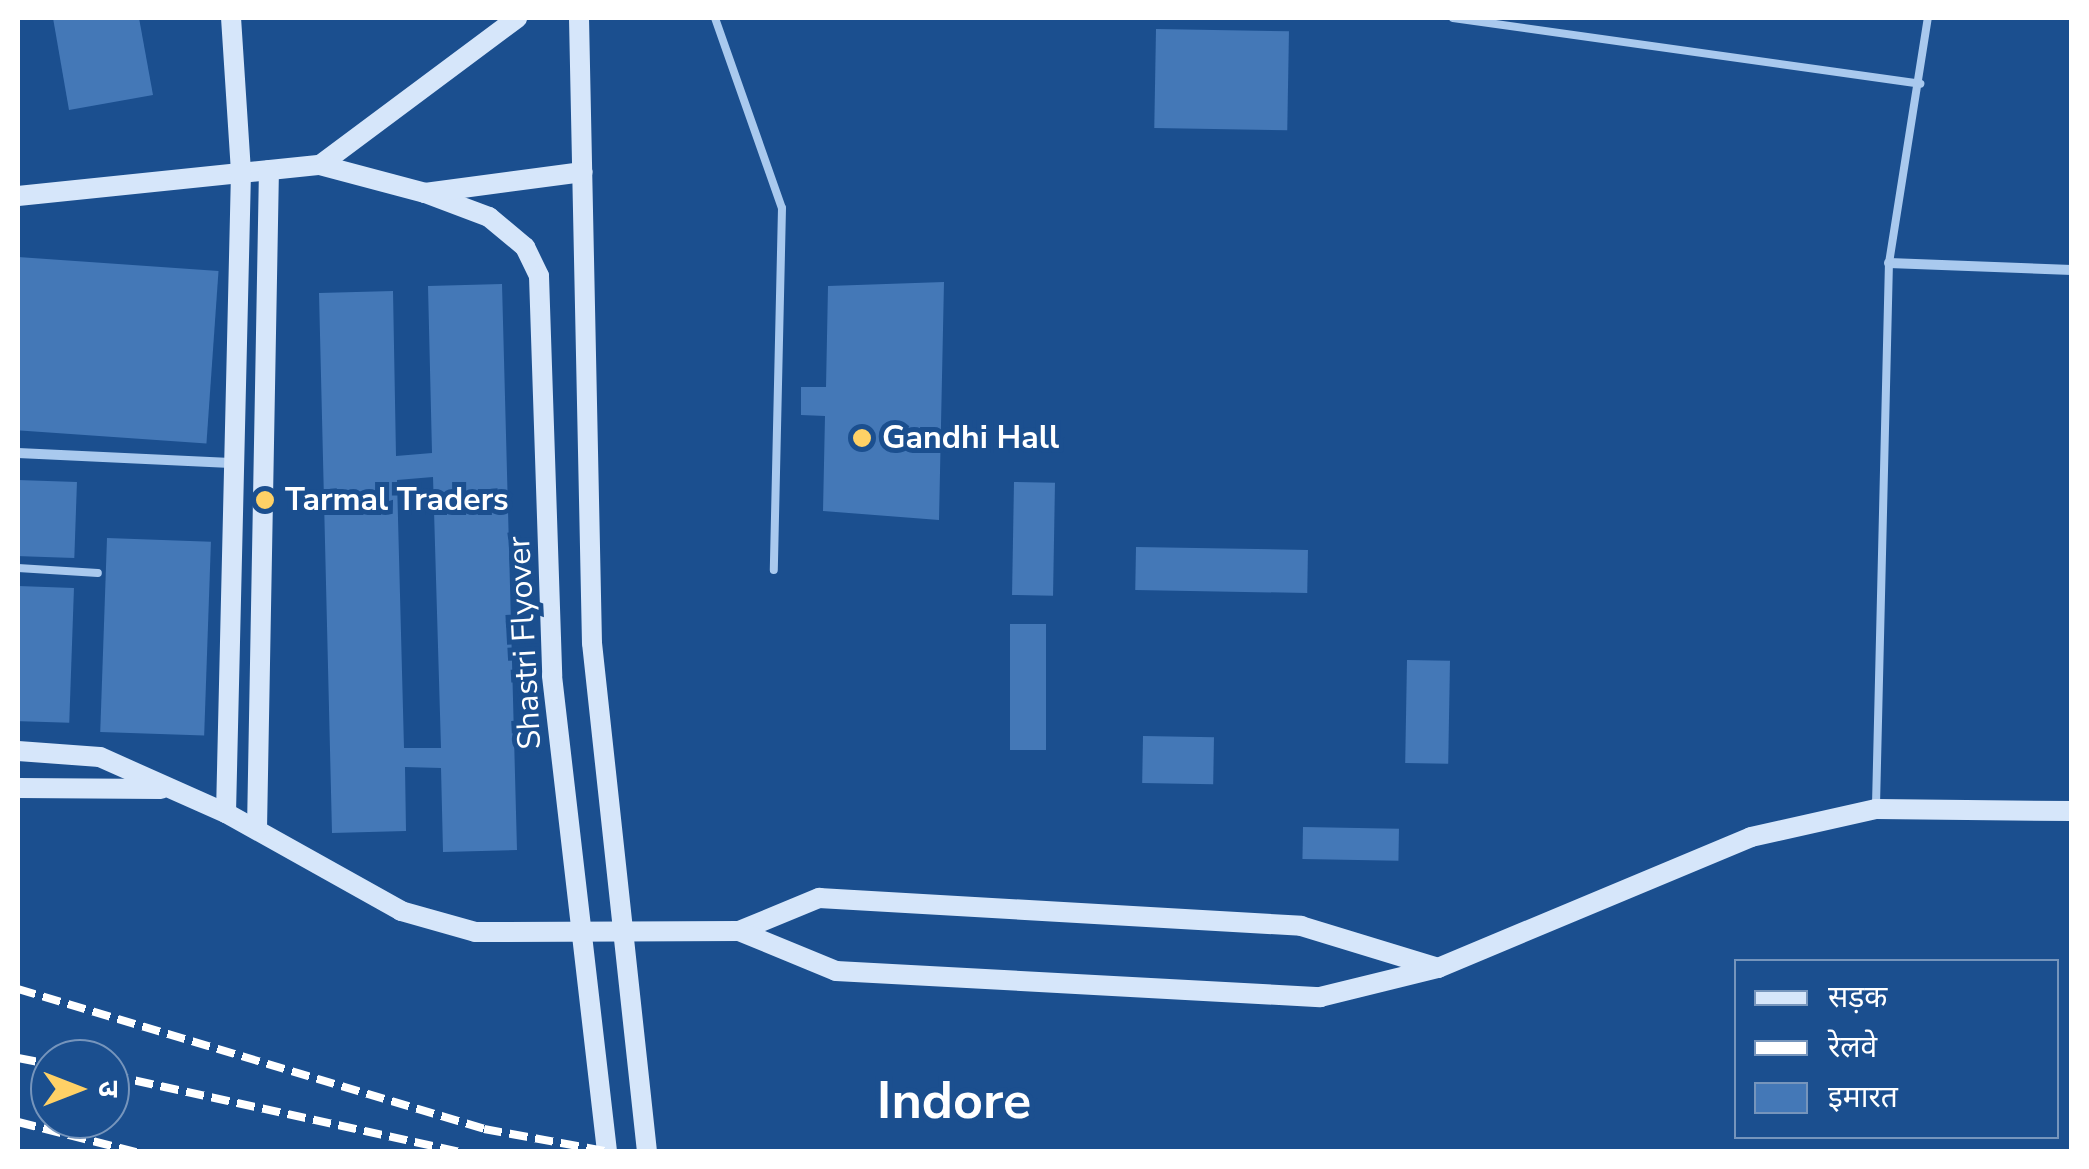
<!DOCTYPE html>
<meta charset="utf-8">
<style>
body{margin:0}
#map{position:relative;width:2089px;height:1169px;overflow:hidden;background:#1b4f8f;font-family:"Nunito Sans","Noto Sans Devanagari",sans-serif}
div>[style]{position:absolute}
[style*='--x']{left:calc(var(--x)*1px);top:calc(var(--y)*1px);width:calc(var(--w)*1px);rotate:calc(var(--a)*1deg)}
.building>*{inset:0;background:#4478b7;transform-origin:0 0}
.lane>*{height:8px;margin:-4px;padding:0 4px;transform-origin:4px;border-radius:4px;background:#a9c9ee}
.street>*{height:10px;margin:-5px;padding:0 5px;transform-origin:5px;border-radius:5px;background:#a9c9ee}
.secondary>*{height:20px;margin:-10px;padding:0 10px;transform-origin:10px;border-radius:10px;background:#d6e6fa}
.rail>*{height:8px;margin-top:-4px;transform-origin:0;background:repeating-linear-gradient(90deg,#fff 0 18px,transparent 0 26px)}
.dots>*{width:28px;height:28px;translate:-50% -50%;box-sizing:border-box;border:5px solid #1b4f8f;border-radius:50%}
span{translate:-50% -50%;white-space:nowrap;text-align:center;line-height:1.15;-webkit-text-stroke:10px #1b4f8f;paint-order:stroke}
.poi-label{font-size:32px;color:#fff;font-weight:700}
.left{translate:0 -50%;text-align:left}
.street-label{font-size:32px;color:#fff}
.town-label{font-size:52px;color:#fff;font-weight:700}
.frame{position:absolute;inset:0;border:20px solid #fff;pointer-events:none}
.legend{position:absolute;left:1734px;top:959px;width:325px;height:180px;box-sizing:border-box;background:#1b4f8f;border:2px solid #7695bc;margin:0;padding:12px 18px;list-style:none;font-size:30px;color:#fff}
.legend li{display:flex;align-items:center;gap:20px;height:50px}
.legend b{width:50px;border:2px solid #7695bc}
.north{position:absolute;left:30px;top:1039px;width:100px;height:100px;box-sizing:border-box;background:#1b4f8f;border:2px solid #7695bc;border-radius:50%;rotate:90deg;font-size:28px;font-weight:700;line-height:40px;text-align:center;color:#fff}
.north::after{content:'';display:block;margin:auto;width:35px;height:45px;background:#ffd166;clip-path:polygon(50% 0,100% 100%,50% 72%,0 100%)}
</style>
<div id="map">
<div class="building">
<i style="clip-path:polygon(53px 18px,139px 18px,153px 95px,69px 110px)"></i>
<i style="left:1156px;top:29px;width:133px;height:99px;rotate:1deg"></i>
<i style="left:18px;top:257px;width:201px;height:173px;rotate:4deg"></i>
<i style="clip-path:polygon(944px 282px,939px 520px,823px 511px,825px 416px,801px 415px,801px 387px,826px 387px,828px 286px)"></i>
<i style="clip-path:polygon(evenodd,502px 284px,517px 850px,443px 852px,441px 768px,405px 767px,406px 831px,332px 833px,319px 293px,393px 291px,396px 456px,432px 453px,428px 286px,502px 284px,433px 477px,441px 748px,404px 748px,397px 480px,433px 477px)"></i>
<i style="left:18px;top:480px;width:59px;height:76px;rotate:2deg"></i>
<i style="left:1014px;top:482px;width:41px;height:113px;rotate:1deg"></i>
<i style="left:107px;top:538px;width:104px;height:194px;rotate:2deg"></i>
<i style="left:1136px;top:547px;width:172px;height:43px;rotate:1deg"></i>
<i style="left:18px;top:586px;width:56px;height:135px;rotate:2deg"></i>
<i style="left:1010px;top:624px;width:36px;height:126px"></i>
<i style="left:1407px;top:660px;width:43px;height:103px;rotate:1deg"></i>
<i style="left:1143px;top:736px;width:71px;height:47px;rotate:1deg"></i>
<i style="left:1303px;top:827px;width:96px;height:32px;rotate:1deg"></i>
</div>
<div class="lane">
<i style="--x:715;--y:18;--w:201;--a:70.6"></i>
<i style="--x:782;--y:208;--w:362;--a:91.3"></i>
<i style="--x:1453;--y:18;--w:472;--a:8"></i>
<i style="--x:18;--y:568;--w:80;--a:3.6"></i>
<i style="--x:1876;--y:805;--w:542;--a:-88.63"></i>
<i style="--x:1889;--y:263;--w:248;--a:-81"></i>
</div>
<div class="street">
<i style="--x:1889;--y:263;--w:183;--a:2.2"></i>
<i style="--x:18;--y:453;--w:213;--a:2.7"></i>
</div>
<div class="secondary">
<i style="--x:579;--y:18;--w:625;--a:88.81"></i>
<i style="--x:592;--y:643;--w:512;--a:83.83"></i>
<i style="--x:320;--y:165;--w:246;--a:-36.7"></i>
<i style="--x:425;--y:193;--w:68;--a:20.6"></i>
<i style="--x:489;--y:217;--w:47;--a:39.8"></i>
<i style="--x:525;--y:247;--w:32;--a:64"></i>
<i style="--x:539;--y:276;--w:400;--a:88.1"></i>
<i style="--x:552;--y:676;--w:479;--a:83.4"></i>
<i style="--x:18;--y:196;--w:304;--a:-5.9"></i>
<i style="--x:320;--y:165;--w:109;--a:14.9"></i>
<i style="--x:425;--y:193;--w:159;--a:-7.6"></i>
<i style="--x:18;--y:751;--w:82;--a:4.2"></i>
<i style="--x:100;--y:757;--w:138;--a:24"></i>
<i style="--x:226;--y:813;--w:201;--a:29.2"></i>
<i style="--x:401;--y:911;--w:77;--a:15.8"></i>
<i style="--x:475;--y:932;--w:264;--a:-0.2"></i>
<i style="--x:739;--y:931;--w:87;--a:-22.4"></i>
<i style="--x:819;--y:898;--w:483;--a:3.3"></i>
<i style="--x:1301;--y:926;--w:143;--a:17"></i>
<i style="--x:18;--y:788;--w:143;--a:0.4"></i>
<i style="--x:226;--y:813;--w:641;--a:-88.66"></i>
<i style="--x:241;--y:172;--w:154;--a:-93.7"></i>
<i style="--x:257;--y:829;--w:659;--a:-88.96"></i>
<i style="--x:739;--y:931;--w:105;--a:22.4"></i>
<i style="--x:836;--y:971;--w:485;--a:3.1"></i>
<i style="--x:1320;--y:997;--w:122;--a:-13.8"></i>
<i style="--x:1438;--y:968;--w:339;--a:-22.7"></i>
<i style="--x:1751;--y:837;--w:128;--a:-12.6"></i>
<i style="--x:1876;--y:809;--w:196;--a:0.6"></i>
</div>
<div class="rail">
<i style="--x:18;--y:989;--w:487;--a:16.7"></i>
<i style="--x:484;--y:1129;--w:128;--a:10.3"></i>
<i style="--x:18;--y:1058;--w:33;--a:11"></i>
<i style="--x:110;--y:1075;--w:358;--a:12.4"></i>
<i style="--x:18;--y:1122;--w:122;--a:14.3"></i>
</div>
<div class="dots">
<i style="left:862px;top:438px;background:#ffd166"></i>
<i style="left:265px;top:500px;background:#ffd166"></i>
</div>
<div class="poi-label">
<span class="left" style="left:882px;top:438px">Gandhi Hall</span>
<span class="left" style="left:285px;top:500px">Tarmal Traders</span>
</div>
<div class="street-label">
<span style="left:525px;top:643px;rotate:-93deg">Shastri Flyover</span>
</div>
<div class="town-label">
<span style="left:954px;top:1101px">Indore</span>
</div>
<div class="frame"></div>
<ul class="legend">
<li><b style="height:12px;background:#d6e6fa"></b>सड़क</li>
<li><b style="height:12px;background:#fff"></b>रेलवे</li>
<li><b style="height:28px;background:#4478b7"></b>इमारत</li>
</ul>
<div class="north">उ</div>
</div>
